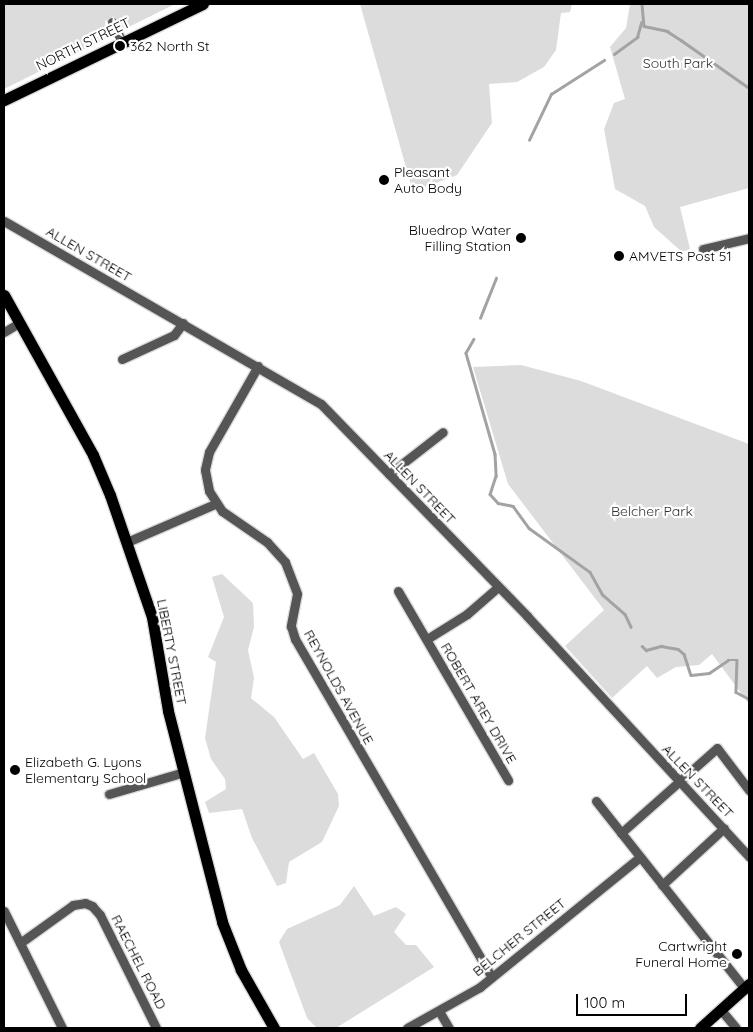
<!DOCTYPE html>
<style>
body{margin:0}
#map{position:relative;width:753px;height:1032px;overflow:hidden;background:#fff;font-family:Quicksand,sans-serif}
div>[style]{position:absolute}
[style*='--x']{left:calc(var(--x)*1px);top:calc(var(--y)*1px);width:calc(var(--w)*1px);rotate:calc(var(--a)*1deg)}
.green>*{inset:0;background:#dcdcdc}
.stream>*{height:2.5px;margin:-1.25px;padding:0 1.25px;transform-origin:1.25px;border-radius:1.25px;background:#a3a3a3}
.roads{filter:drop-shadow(1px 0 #dbdbdb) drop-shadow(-1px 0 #dbdbdb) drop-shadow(0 1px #dbdbdb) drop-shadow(0 -1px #dbdbdb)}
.minor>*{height:9px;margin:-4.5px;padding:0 4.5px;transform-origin:4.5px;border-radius:4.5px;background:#555}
.major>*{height:11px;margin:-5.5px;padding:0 5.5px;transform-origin:5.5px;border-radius:5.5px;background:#000}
.dots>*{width:14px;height:14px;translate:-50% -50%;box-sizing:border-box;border:2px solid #fff;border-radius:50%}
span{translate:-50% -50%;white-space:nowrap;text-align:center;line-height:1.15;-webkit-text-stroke:4.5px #fff;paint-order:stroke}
.street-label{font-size:14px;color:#000}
.poi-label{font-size:14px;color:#000}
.left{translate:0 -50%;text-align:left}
.right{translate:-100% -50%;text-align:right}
.park-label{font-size:14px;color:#333}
.frame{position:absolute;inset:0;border:5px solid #000;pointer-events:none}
.scale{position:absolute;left:576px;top:994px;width:111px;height:22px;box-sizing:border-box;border:2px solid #000;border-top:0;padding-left:6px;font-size:15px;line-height:18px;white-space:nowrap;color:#000;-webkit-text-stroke:4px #fff;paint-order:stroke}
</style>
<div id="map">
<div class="green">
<i style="clip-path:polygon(4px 4px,175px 4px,4px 89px)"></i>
<i style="clip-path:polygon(360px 4px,572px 4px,570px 12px,561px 13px,556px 50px,544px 67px,517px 82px,489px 84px,492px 123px,457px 175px,413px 192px)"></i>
<i style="clip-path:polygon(630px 4px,749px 4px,749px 188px,680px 207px,690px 249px,682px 252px,654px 227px,645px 206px,615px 189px,604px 129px,614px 103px,625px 99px,610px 47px,626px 28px)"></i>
<i style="clip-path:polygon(521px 365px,581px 381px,749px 444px,749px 704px,712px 654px,699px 665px,676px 667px,657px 678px,647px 666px,612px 698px,565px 646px,604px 610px,508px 484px,473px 367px)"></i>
<i style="clip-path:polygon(222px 574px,253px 603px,254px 627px,248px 650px,254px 678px,251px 698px,274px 717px,303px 759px,314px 753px,338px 794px,339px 806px,322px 842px,289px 862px,286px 883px,277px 886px,252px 838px,242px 809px,209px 813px,205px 802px,226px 789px,225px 779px,211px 759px,205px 738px,216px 662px,208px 657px,224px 617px,212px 577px)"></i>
<i style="clip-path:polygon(354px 886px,374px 916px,396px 907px,406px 914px,394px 932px,406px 945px,416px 945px,434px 967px,336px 1028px,317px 1028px,307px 1018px,279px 942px,287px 929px,340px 905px)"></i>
</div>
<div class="stream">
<i style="--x:642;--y:4;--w:22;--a:85"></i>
<i style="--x:644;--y:26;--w:24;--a:12"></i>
<i style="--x:667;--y:31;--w:17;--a:33"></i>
<i style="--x:681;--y:40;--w:83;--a:35.2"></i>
<i style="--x:614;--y:54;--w:29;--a:-36"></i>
<i style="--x:637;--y:37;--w:15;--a:-74"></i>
<i style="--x:529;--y:140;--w:51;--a:-64.4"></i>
<i style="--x:551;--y:94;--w:63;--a:-32.7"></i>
<i style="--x:480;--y:318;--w:43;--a:-68.2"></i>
<i style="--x:474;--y:339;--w:16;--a:120"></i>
<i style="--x:466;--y:353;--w:105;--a:74"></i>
<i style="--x:495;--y:454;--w:22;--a:87"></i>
<i style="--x:496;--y:476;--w:19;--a:108"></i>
<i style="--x:490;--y:494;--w:12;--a:48"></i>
<i style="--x:498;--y:503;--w:15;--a:11"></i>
<i style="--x:513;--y:506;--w:27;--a:54"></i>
<i style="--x:529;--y:528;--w:75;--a:35.8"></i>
<i style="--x:590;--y:572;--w:26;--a:61"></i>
<i style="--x:603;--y:595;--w:29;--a:41"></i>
<i style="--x:625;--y:614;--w:14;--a:65"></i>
<i style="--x:642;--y:646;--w:6;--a:45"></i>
<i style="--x:646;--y:650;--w:16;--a:-15"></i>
<i style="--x:661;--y:646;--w:17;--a:10"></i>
<i style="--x:678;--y:649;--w:8;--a:40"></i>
<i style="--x:684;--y:654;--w:22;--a:72"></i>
<i style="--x:691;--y:675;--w:18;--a:-6"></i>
<i style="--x:709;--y:673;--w:23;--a:-34"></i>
<i style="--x:728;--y:660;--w:9;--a:0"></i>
<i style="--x:737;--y:660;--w:32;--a:92"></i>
<i style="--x:736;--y:692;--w:15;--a:28"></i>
</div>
<div class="roads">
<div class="minor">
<i style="--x:112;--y:22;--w:22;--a:63"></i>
<i style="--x:4;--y:221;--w:366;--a:30"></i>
<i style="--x:321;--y:404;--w:296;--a:45.8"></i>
<i style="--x:527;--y:616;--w:328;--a:47.3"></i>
<i style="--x:703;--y:249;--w:47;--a:-13.4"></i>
<i style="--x:4;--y:332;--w:17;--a:-31"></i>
<i style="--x:122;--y:359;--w:57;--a:-24.8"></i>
<i style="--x:174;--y:335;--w:15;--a:-53"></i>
<i style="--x:258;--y:366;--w:99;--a:119.7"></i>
<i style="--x:209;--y:452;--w:18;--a:103"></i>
<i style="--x:205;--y:470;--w:21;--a:79"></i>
<i style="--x:209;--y:491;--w:24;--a:57"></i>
<i style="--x:222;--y:511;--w:55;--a:34.6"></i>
<i style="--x:267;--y:542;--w:27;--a:48"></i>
<i style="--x:285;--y:562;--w:34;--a:69"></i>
<i style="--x:297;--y:594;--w:33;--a:101"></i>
<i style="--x:291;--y:626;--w:14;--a:73"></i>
<i style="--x:295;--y:639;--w:391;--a:59.8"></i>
<i style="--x:389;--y:474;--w:68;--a:-37.9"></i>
<i style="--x:127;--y:542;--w:96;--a:-23.4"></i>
<i style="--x:398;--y:591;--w:219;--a:59.8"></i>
<i style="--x:427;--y:639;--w:47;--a:-32"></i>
<i style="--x:467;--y:614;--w:41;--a:-41.1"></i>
<i style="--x:109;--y:794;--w:78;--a:-16.3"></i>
<i style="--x:596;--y:801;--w:240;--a:51.6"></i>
<i style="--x:621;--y:833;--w:128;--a:-41.5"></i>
<i style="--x:717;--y:748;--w:53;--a:52.7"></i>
<i style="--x:662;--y:885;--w:84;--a:-42.6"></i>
<i style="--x:4;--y:911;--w:131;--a:63.6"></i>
<i style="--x:20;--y:943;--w:65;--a:-35.6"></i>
<i style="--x:73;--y:905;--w:12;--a:-9"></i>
<i style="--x:85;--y:903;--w:8;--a:23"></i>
<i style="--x:92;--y:906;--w:12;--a:48"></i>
<i style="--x:100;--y:915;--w:126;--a:63.6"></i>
<i style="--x:721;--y:1010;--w:23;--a:50"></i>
<i style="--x:439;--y:1011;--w:20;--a:60"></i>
<i style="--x:407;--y:1028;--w:84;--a:-29.3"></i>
<i style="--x:480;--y:987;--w:206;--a:-39.1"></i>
</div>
<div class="major">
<i style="--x:4;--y:100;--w:221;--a:-25.8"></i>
<i style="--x:4;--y:295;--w:183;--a:60.9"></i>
<i style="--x:93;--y:455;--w:43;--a:67"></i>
<i style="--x:110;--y:495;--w:129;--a:71"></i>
<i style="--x:152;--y:617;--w:95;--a:80.3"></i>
<i style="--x:168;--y:711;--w:218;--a:75.6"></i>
<i style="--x:222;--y:922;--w:52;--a:68.4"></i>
<i style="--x:241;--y:970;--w:67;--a:60.4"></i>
<i style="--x:700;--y:1028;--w:66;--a:-41.9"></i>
</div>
</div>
<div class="dots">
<i style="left:120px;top:46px;background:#000"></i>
<i style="left:384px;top:180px;background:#000"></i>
<i style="left:521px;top:238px;background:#000"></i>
<i style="left:619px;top:256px;background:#000"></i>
<i style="left:15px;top:770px;background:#000"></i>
<i style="left:737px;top:954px;background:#000"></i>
</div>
<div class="street-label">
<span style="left:83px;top:44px;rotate:-26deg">NORTH STREET</span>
<span style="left:89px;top:254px;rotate:30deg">ALLEN STREET</span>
<span style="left:420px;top:487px;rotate:46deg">ALLEN STREET</span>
<span style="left:172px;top:652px;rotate:79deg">LIBERTY STREET</span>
<span style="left:339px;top:687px;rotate:61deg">REYNOLDS AVENUE</span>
<span style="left:479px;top:703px;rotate:60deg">ROBERT AREY DRIVE</span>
<span style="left:698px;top:781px;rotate:46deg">ALLEN STREET</span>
<span style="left:519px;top:937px;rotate:-39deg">BELCHER STREET</span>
<span style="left:139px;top:962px;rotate:63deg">RAECHEL ROAD</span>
</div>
<div class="poi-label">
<span class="left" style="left:130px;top:46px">362 North St</span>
<span class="left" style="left:394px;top:180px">Pleasant<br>Auto Body</span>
<span class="right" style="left:511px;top:238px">Bluedrop Water<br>Filling Station</span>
<span class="left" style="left:629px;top:256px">AMVETS Post 51</span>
<span class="left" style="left:25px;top:770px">Elizabeth G. Lyons<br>Elementary School</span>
<span class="right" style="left:727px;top:954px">Cartwright<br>Funeral Home</span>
</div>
<div class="park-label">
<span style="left:678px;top:63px">South Park</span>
<span style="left:652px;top:511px">Belcher Park</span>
</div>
<div class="frame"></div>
<div class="scale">100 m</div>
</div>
